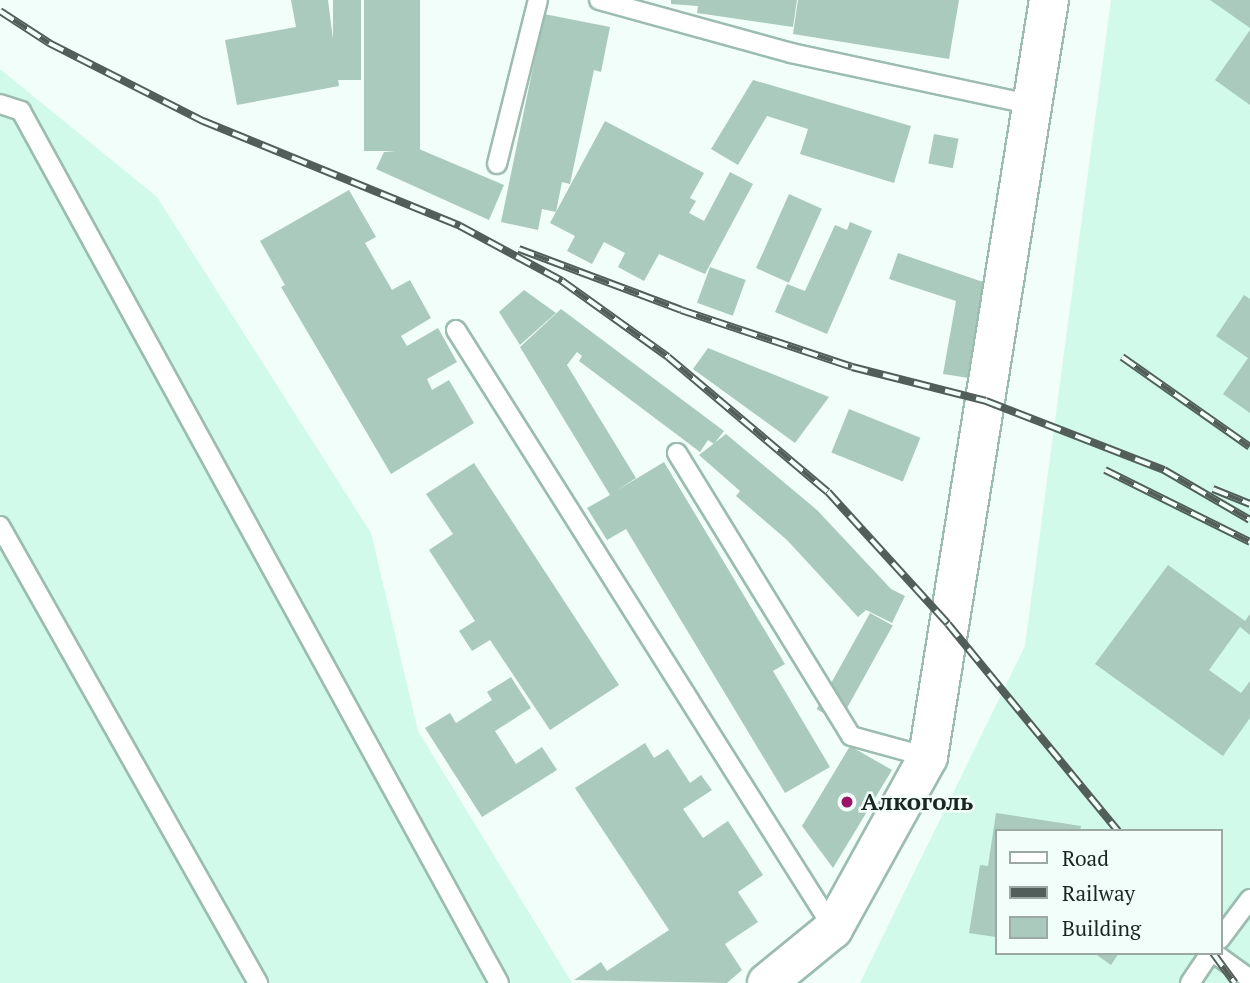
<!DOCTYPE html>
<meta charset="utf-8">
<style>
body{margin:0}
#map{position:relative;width:1250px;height:983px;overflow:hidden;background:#f1fef9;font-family:"PT Serif",serif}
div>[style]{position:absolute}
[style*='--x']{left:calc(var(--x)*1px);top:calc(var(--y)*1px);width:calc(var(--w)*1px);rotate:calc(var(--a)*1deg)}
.built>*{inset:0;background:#d1faea}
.building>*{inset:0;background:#aacabd;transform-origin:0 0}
.roads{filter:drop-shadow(2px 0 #9cbcaf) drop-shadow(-2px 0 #9cbcaf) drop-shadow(0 2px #9cbcaf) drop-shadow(0 -2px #9cbcaf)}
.lane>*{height:18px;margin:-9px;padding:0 9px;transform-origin:9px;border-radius:9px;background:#fff}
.secondary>*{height:38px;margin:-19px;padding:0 19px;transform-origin:19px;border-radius:19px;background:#fff}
.rail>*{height:8px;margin-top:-4px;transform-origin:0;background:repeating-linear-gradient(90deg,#f1fef9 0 16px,#525e59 0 32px);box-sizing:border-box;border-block:2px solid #525e59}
.dots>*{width:19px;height:19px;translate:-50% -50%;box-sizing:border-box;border:4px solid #f1fef9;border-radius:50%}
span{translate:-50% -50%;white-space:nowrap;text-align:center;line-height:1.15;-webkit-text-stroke:5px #f1fef9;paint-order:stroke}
.poi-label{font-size:24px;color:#1a2621;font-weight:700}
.left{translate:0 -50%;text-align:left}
.legend{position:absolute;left:995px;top:829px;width:228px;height:126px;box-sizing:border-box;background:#f1fef9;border:2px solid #9ba8a3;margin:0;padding:9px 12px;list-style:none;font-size:21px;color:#1a2621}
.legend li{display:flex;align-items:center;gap:14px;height:35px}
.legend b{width:35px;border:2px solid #9ba8a3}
</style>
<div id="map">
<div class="built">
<i style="clip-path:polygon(evenodd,1111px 0,1250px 0,1250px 983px,860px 983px,1025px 646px,1111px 0,996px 831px,1220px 831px,1220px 953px,996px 953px,996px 831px)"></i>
<i style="clip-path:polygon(0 69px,157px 197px,371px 533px,418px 731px,572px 983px,0 983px)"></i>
</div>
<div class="building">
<i style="clip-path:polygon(291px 0,328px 0,339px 86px,237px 105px,225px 40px,296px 27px)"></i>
<i style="left:333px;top:0;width:28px;height:80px"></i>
<i style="left:364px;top:0;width:56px;height:151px"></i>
<i style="clip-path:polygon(671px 0,797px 0,793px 27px,697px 13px,698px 6px,671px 4px)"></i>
<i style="clip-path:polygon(798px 0,959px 0,949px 59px,793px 34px)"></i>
<i style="clip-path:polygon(1210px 0,1250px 0,1250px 28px)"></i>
<i style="clip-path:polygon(544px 14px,610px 27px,601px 72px,594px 70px,570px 184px,562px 182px,556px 212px,542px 209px,538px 230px,501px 222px)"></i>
<i style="clip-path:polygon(1250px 30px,1250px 105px,1215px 80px)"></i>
<i style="clip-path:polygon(753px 80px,911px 126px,894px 183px,800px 154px,808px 129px,767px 116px,738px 165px,711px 149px)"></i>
<i style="clip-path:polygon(605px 121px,704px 173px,690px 198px,696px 201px,689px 213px,704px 221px,730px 172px,753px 184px,705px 274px,659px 254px,644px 281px,618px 267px,625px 253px,604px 242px,592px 264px,567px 251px,575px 236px,550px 223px)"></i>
<i style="left:934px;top:134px;width:25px;height:30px;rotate:11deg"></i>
<i style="clip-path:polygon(419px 149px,504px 185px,489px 220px,376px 169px,384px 152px)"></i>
<i style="clip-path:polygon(349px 190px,376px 237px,365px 243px,392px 290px,410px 280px,431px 318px,401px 336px,407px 346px,438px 328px,457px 362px,427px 379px,432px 390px,449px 380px,474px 423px,391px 474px,281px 287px,285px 285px,260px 241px)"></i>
<i style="left:789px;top:194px;width:36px;height:81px;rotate:24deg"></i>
<i style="clip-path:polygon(850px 222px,872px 231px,827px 334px,775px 312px,787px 284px,805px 291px,835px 225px,847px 230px)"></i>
<i style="clip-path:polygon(898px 253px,989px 284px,969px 378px,943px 374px,956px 301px,889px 279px)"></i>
<i style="left:710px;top:267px;width:38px;height:38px;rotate:20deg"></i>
<i style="clip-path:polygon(524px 290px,556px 313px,520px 345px,499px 312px)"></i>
<i style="clip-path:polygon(1244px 295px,1250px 299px,1250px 413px,1223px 394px,1248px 358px,1216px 336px)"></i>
<i style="clip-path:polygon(561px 309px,724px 431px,714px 444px,708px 440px,700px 452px,579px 361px,582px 356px,577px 352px,567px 365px,636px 478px,616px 491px,664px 462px,785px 664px,773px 671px,830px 767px,785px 793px,626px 529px,607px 540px,587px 508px,610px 495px,520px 347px)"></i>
<i style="clip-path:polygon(708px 348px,829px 397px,795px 443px,693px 369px)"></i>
<i style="left:849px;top:409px;width:77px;height:47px;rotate:22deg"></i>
<i style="clip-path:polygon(726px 434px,817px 510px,891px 589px,905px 596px,892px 623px,866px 610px,858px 617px,787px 540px,736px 496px,740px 491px,699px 455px)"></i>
<i style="clip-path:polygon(474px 463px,619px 685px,550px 730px,490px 640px,472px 651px,459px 631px,475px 621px,429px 550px,453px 534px,426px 494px)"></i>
<i style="clip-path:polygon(1168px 565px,1245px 621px,1250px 614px,1250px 635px,1240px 627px,1209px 670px,1241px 693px,1250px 681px,1250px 718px,1223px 756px,1095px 664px)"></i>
<i style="left:870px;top:613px;width:26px;height:110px;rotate:29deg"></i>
<i style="clip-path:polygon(511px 677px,531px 708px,495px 731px,516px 764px,542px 747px,557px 770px,482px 817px,425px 728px,450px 713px,456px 723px,492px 700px,487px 692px)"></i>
<i style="clip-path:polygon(645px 743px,654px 758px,668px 749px,690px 783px,701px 775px,712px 790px,683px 809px,703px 838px,728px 821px,763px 875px,738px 892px,758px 922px,725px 944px,742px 970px,727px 983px,574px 980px,601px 962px,607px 971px,669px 930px,575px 788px)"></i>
<i style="clip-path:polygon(850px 746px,892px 770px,833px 868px,802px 826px)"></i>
<i style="clip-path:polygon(996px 813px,1081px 826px,1080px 831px,996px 831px,996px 937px,969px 933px,980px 865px,988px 866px)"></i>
<i style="clip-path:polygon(1094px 953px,1119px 953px,1111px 965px)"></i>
</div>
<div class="roads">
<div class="lane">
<i style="--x:599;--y:0;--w:199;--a:15.4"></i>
<i style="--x:791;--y:53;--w:248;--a:12.1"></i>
<i style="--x:0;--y:104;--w:22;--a:18"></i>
<i style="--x:21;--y:111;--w:994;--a:61.27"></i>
<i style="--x:497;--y:164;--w:169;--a:-76"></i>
<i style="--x:456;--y:330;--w:707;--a:57.77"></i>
<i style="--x:677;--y:453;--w:332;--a:58.4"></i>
<i style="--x:851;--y:736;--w:80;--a:15.3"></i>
<i style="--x:0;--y:526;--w:525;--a:60.55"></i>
<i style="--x:1220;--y:939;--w:50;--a:-53.1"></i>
<i style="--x:1214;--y:953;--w:44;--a:35.8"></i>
<i style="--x:1190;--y:983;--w:36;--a:-56"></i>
</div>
<div class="secondary">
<i style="--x:767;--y:983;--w:85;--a:-39.3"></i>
<i style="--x:833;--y:929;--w:196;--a:-61.1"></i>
<i style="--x:928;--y:757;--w:767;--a:-80.92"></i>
</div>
</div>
<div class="rail">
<i style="--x:0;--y:11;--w:59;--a:33.1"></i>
<i style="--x:49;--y:43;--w:173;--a:26.9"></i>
<i style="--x:203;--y:121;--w:278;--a:22.2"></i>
<i style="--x:460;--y:226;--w:116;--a:28.3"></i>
<i style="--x:562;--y:281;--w:130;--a:35.6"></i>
<i style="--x:668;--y:357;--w:209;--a:40.2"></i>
<i style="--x:828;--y:492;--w:178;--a:47.7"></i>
<i style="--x:948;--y:624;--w:268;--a:50.6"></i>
<i style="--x:519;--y:249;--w:173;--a:20.6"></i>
<i style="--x:681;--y:310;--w:180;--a:18.4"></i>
<i style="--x:852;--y:367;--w:138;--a:14.2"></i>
<i style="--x:986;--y:401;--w:191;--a:21.2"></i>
<i style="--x:1164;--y:470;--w:99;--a:30.2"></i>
<i style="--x:1122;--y:357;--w:156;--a:35.1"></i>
<i style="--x:1105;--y:470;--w:162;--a:26.4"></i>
<i style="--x:1213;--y:489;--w:40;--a:22"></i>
<i style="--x:1213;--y:953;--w:37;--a:54"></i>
</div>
<div class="dots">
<i style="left:847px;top:802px;background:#9a1366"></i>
</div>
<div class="poi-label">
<span class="left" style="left:861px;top:802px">Алкоголь</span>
</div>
<ul class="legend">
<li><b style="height:9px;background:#fff"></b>Road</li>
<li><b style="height:9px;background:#525e59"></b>Railway</li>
<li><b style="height:19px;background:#aacabd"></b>Building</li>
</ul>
</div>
